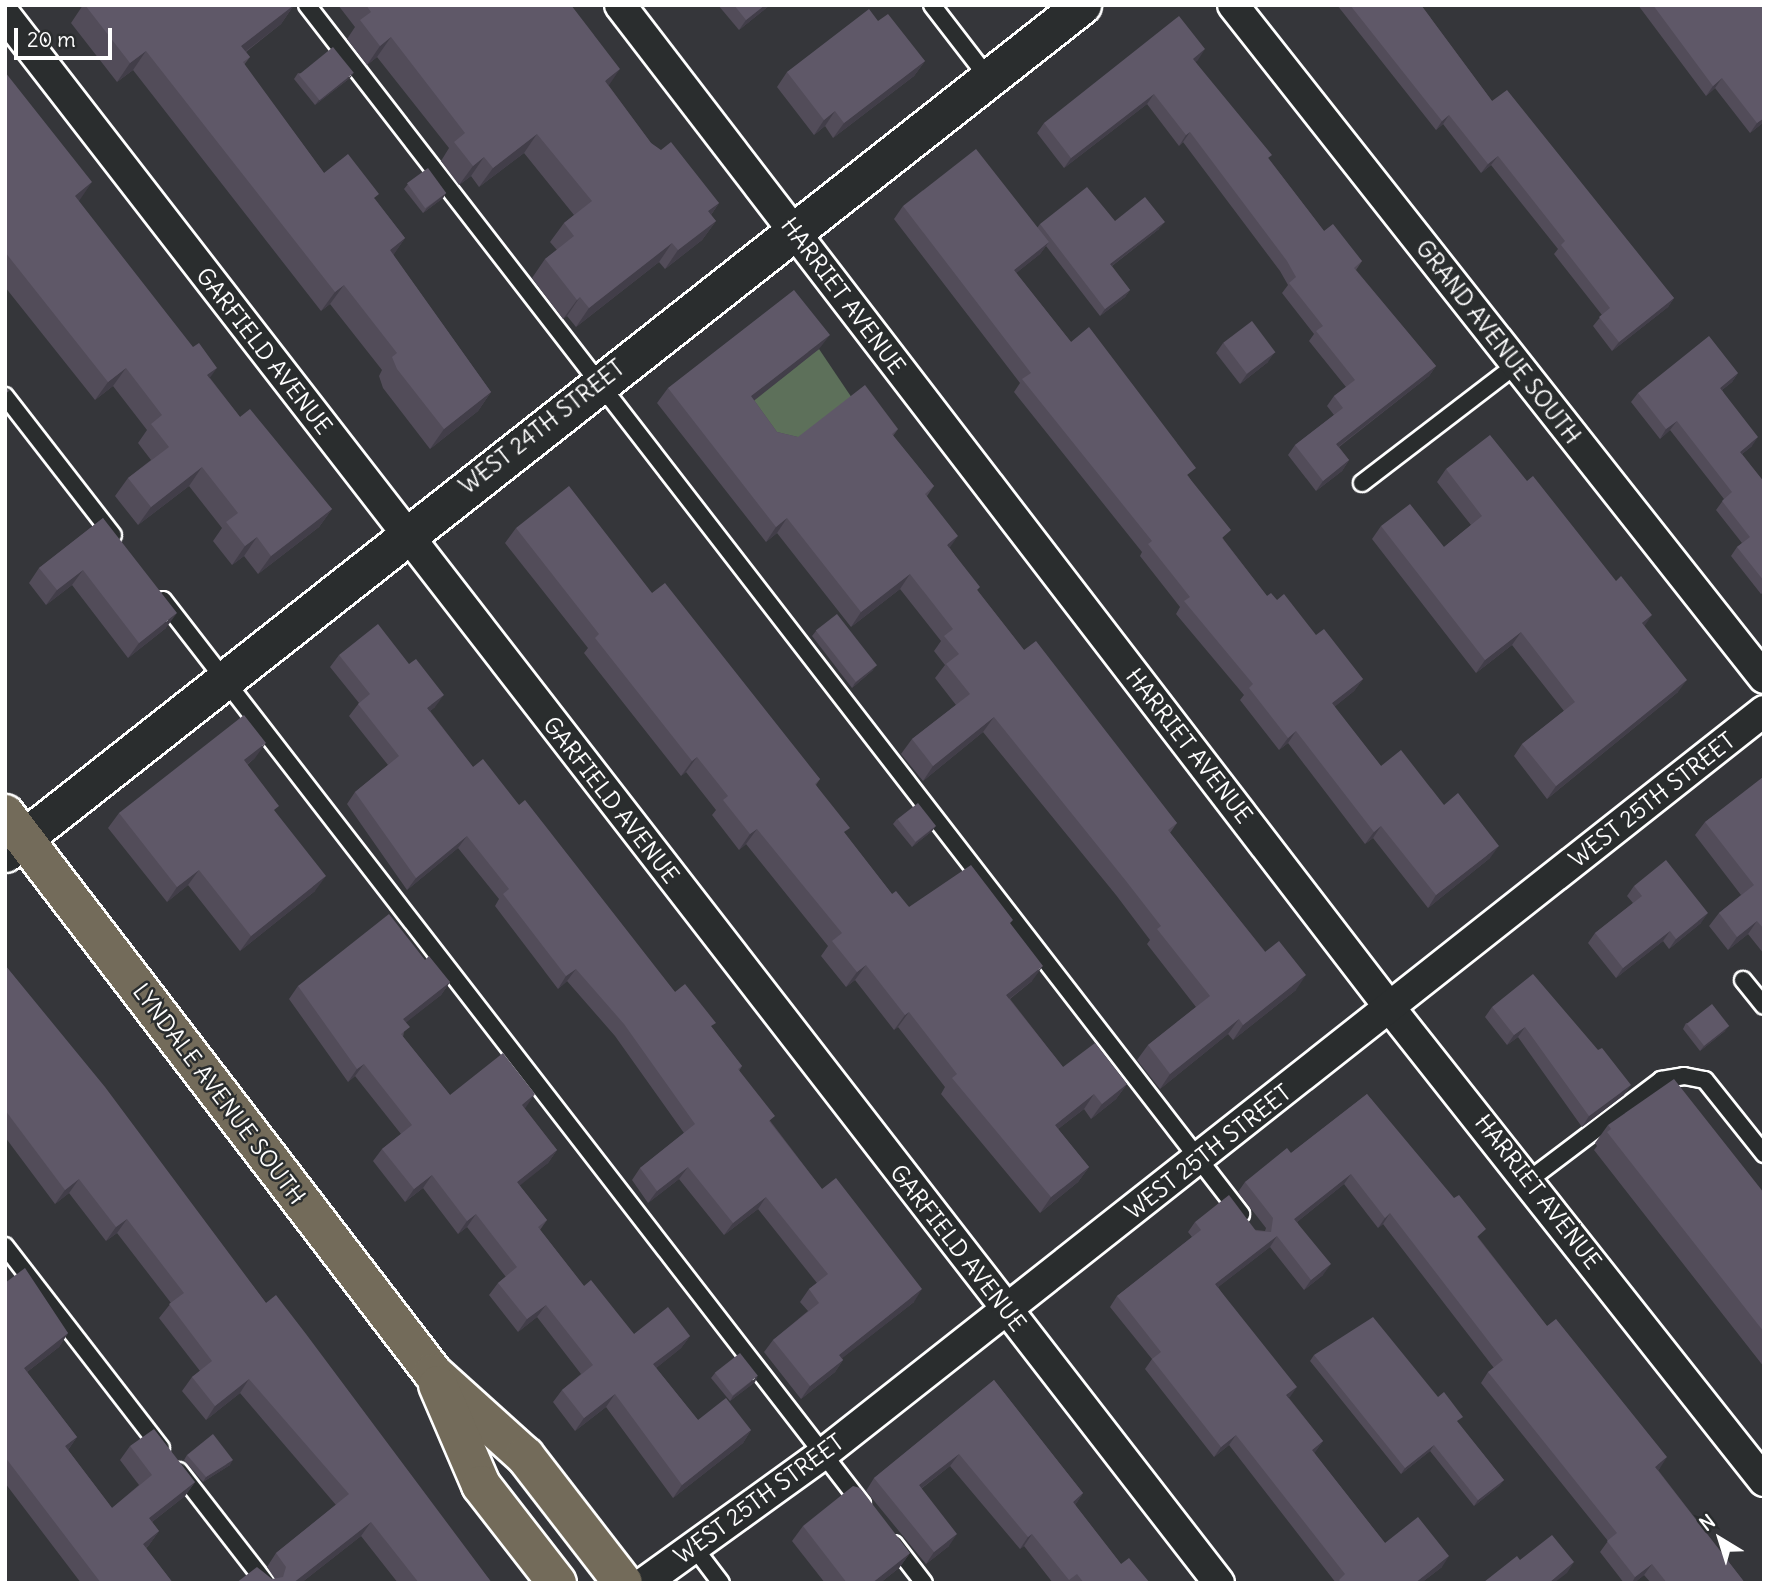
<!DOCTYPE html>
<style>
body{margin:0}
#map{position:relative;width:1769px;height:1588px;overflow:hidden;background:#35363a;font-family:Delius,sans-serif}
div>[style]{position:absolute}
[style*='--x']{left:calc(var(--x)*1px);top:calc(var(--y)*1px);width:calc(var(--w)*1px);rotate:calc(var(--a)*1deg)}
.green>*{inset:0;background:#5d705a;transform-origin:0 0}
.roads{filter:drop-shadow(2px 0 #fff) drop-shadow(-2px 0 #fff) drop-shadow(0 2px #fff) drop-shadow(0 -2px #fff)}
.service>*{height:16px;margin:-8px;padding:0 8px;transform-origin:8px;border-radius:8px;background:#2a2d2e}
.minor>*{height:30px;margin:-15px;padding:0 15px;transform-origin:15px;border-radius:15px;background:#2a2d2e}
.tertiary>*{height:37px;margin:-18.5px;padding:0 18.5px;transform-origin:18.5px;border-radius:18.5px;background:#2a2d2e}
.primary>*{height:38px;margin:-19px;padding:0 19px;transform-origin:19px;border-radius:19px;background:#736b5a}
.wall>*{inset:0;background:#524c59}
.shaded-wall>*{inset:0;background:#423e49}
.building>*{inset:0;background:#5f5868;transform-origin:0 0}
span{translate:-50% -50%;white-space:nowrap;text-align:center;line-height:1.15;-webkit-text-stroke:5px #2a2d2e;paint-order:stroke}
.street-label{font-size:23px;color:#fff}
.frame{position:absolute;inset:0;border:7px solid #fff;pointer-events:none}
.north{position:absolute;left:1685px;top:1504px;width:70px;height:70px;-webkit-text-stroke:5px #2a2d2e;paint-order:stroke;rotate:322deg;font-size:19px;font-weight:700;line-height:28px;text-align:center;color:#fff}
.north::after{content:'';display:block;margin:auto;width:24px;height:32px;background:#fff;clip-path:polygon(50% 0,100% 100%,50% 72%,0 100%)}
.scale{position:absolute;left:14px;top:28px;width:98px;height:32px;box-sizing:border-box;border:4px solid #fff;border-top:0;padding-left:9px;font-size:21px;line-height:24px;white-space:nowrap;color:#fff;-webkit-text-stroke:5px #2a2d2e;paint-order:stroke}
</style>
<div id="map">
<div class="green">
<i style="left:819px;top:349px;width:62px;height:88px;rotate:56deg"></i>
</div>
<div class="roads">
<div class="service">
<i style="--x:307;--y:5;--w:1528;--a:52.31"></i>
<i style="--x:932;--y:5;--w:93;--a:52.4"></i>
<i style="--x:5;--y:396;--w:176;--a:52.2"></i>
<i style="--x:1362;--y:483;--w:194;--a:-37.5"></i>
<i style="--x:163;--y:600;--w:1143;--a:52.29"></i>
<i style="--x:1743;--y:980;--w:33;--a:51"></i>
<i style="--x:1529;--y:1180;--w:166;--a:-37.1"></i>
<i style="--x:1661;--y:1080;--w:23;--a:-10"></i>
<i style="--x:1684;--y:1076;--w:21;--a:11"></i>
<i style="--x:1705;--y:1080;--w:95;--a:51.4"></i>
<i style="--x:5;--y:1246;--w:255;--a:52.3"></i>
<i style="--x:179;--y:1471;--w:142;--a:52.2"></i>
<i style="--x:894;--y:1544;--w:49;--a:52.4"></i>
<i style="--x:693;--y:1546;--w:46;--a:52.9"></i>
</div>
<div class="minor">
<i style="--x:620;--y:5;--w:1264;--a:52.49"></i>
<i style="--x:1390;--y:1008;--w:603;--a:51.67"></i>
<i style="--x:1233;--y:5;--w:857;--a:51.73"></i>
<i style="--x:5;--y:15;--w:1983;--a:52.25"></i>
<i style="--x:644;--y:1583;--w:221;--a:-35.8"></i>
<i style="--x:823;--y:1454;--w:1199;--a:-38.29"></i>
</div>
<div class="tertiary">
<i style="--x:5;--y:853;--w:1371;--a:-38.22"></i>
</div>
<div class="primary">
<i style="--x:5;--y:814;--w:704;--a:52.56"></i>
<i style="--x:433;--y:1373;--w:124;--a:42.1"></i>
<i style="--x:525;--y:1456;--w:160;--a:52.3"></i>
<i style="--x:438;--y:1385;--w:109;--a:66.7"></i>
<i style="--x:481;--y:1485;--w:124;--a:52.2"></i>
</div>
</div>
<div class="wall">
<i style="clip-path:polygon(83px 5px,294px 5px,281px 24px,246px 52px,250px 57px,244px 65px,324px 173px,375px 199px,405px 238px,393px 255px,491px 392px,478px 411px,430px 449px,383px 388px,379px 376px,382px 370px,330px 304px,321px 311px,133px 70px,117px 82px,71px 23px)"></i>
<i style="clip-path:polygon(338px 5px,571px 5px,609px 86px,651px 143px,719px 203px,711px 215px,716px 221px,702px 240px,665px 269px,659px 262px,576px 327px,567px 316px,563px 319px,532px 278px,545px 259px,557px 250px,550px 242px,564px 223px,574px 215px,524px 153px,479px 187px,471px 176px,459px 185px,441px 161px,449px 148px,377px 57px,367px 65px,347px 39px,355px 27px)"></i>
<i style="clip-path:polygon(718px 5px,770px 5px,739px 30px)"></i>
<i style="clip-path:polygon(1337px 5px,1421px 5px,1492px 101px,1674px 298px,1668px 307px,1612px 351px,1593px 326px,1602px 315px,1554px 254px,1558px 249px,1491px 165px,1481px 173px,1443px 124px,1436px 130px)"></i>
<i style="clip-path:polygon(1638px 5px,1764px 5px,1764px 122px,1750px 133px,1715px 88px,1706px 96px)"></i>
<i style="clip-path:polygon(878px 21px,925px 61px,914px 76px,833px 138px,825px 126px,814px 135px,777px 87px,787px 72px)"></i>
<i style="clip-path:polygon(1198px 60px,1195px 62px,1324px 231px,1362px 261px,1356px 270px,1436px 366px,1429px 376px,1339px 447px,1349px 460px,1342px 471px,1316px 491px,1288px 455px,1295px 445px,1334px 415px,1327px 406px,1334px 396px,1346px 387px,1309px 341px,1314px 334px,1282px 293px,1288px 285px,1280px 271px,1183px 142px,1179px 146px,1147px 104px,1064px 168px,1037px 133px,1044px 123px)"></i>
<i style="clip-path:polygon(5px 72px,79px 202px,210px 378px,240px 417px,332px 509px,319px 527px,258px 574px,244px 556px,232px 565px,213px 541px,222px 528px,189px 486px,138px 525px,115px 496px,128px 478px,151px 460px,138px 443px,147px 430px,113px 386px,95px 400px,5px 287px)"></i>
<i style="clip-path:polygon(298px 73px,350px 78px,315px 105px,294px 79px)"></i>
<i style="clip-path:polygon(408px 184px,446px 193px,443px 198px,423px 213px,404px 189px)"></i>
<i style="clip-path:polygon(903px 206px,1037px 228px,1040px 224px,1115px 221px,1159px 229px,1112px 266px,1130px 290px,1125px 297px,1100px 316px,1046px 246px,1040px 254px,1016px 273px,1071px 342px,1189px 477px,1224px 540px,1267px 596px,1277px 600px,1363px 679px,1354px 691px,1334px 707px,1381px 766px,1444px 805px,1490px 858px,1428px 908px,1373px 838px,1365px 844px,1288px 743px,1279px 750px,1240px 700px,1244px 695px,1176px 614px,1180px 607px,1140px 556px,1142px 552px,1014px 392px,1020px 383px,894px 219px)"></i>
<i style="clip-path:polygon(1223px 343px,1268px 362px,1240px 384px,1216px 353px)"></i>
<i style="clip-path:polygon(819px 349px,754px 400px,777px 432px,798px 437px,898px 429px,893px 436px,934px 486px,927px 496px,950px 548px,978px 591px,1024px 650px,1177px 823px,1170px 833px,1296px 990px,1233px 1040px,1228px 1034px,1160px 1089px,1137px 1060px,1148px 1045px,1196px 1007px,1147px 944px,1150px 940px,1116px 895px,983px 732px,923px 781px,901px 754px,912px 739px,956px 705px,935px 678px,945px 665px,934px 651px,941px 641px,900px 589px,851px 627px,777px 533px,766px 542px,657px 403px,668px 388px)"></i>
<i style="clip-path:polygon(1738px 373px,1732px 382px,1722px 390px,1752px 446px,1742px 454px,1764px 482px,1764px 592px,1761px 594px,1731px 556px,1737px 547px,1742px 543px,1716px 510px,1724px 499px,1670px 430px,1660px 439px,1631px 402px,1638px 393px)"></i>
<i style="clip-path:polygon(1446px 469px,1644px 626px,1678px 692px,1547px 799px,1514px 756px,1522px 744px,1564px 711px,1512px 645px,1476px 673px,1372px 539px,1381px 526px,1444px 547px,1471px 525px,1437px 482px)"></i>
<i style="clip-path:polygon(103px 518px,166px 628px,128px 658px,72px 585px,46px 605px,29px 583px,39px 568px)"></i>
<i style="clip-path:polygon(516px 528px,652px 593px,820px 779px,816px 785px,845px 834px,892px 894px,909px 907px,1010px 924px,1032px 981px,1010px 999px,1063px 1067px,1127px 1084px,1116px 1099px,1091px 1119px,1084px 1109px,1058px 1129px,1089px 1167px,1078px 1182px,1040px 1213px,941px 1094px,945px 1087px,898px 1027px,894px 1030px,855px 980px,846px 987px,821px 956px,828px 946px,746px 844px,739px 850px,712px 815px,716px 810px,686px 772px,681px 776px,584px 653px,588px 648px,505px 543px)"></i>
<i style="clip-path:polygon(816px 631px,873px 670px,852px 688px,812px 636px)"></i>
<i style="clip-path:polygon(339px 655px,435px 707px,430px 711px,473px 767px,519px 805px,675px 992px,712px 1028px,742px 1066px,739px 1071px,771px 1122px,822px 1189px,914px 1302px,842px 1358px,843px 1360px,835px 1372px,801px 1399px,764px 1352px,773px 1340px,808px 1311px,800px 1302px,809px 1289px,817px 1283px,758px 1209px,724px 1235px,679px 1179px,648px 1203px,632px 1180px,640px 1168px,684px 1133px,615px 1036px,567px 981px,558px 989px,495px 906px,499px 899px,458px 848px,407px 890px,347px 804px,355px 792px,388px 765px,349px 716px,359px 703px,330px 667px)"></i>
<i style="clip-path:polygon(255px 758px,247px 765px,275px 812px,315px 891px,240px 951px,188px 885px,167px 902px,108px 828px,119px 813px)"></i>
<i style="clip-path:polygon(1764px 778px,1764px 954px,1748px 934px,1728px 950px,1709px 926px,1719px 913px,1741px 895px,1695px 835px,1705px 822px)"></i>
<i style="clip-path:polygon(897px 819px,936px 826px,932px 831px,912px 847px,893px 824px)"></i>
<i style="clip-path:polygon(1634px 886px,1701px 923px,1669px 949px,1663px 941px,1616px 978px,1588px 943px,1595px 933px,1633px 903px,1627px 896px)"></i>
<i style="clip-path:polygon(425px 960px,450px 982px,441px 995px,406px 1022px,403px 1037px,450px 1095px,526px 1107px,524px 1108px,557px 1150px,548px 1163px,519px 1185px,547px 1220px,540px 1230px,584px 1286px,634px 1334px,690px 1336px,681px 1348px,656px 1368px,698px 1420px,751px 1430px,743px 1443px,673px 1498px,606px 1407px,575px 1431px,553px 1402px,562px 1390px,581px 1374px,537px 1317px,518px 1332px,489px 1295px,498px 1283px,506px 1277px,467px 1227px,458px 1234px,423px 1188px,405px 1202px,373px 1161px,382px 1149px,401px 1134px,355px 1076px,348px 1082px,289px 999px,298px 986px)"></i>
<i style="clip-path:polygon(5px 965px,266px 1303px,492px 1583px,398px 1583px,361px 1536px,301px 1583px,236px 1583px,275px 1579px,267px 1567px,276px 1553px,336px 1505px,240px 1393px,206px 1420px,182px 1391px,192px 1377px,200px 1371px,159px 1318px,171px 1303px,117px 1233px,106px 1241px,69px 1193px,55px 1204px,5px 1137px)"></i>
<i style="clip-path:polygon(1492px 1007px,1598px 1050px,1624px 1095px,1582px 1127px,1518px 1037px,1507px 1045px,1485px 1017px)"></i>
<i style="clip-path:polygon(1686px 1023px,1725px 1031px,1700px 1051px,1683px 1029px)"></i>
<i style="clip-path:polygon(1367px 1094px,1547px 1326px,1660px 1468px,1658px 1470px,1745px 1583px,1651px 1583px,1644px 1575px,1634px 1583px,1624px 1583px,1600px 1552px,1608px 1541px,1481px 1383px,1488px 1372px,1494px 1368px,1383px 1224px,1378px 1228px,1344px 1184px,1297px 1222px,1323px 1275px,1304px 1290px,1270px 1247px,1218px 1287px,1289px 1398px,1323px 1441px,1314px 1453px,1385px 1543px,1442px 1567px,1421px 1583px,1336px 1583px,1229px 1445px,1214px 1457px,1145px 1369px,1152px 1359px,1110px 1307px,1117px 1296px,1192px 1237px,1188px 1232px,1195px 1222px,1265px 1231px,1266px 1228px,1238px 1192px,1245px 1182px,1291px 1153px)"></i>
<i style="clip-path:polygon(1608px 1125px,1764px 1193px,1764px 1367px,1594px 1150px,1597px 1146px,1595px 1143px)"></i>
<i style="clip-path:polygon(5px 1283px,68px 1333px,59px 1347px,27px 1372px,77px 1437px,68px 1450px,112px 1508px,139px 1485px,120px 1460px,130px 1446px,195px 1482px,185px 1496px,152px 1522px,159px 1531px,149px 1545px,146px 1548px,173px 1583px,81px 1583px,5px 1483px)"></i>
<i style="clip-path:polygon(1314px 1355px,1458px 1423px,1504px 1480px,1499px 1486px,1474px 1506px,1430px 1451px,1401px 1474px,1310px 1361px)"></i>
<i style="clip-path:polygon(715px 1373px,755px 1382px,730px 1401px,711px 1378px)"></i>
<i style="clip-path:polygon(994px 1380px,1083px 1493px,1075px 1505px,1121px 1564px,1150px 1583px,1053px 1583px,1024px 1546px,1020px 1549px,950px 1466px,921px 1489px,949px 1546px,926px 1564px,866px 1491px,874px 1478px)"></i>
<i style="clip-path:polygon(187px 1455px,230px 1465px,203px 1482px,184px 1460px)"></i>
<i style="clip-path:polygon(803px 1526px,910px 1553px,899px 1568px,880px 1583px,825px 1583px,792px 1541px)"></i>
</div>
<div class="shaded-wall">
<i style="clip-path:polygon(294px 5px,281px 24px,228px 65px,241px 46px)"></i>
<i style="clip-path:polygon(765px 5px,770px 5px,739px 30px,746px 20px)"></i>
<i style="clip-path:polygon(391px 37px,377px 57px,367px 65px,380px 46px)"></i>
<i style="clip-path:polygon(1205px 49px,1198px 60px,1186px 70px,1193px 59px)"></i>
<i style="clip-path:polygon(146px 51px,133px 70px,117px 82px,130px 63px)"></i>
<i style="clip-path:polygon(925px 61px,914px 76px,833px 138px,844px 123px)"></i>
<i style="clip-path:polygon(620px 69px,607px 88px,605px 81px)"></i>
<i style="clip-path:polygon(354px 73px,350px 78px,315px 105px,319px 100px)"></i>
<i style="clip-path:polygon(1722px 78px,1715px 88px,1706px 96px,1713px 86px)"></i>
<i style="clip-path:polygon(1154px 94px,1147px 104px,1064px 168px,1071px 158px)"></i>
<i style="clip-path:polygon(835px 111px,825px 126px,814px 135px,824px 120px)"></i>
<i style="clip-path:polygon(1449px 115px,1443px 124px,1436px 130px,1442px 121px)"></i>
<i style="clip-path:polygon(1764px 118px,1764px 122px,1750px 133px,1757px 123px)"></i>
<i style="clip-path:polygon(1190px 132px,1183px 142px,1179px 146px,1186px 135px)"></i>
<i style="clip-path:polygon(537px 134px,524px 153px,479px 187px,493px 168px)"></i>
<i style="clip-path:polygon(1498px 156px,1491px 165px,1481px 173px,1488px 164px)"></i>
<i style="clip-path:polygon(484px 157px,471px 176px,459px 185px,473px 166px)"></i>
<i style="clip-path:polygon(92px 182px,79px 201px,62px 215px,75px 196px)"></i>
<i style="clip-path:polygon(446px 193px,443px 198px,423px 213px,427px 208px)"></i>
<i style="clip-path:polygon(719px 203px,706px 222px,708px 211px)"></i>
<i style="clip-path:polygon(716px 221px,702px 240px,665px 269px,678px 250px)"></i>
<i style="clip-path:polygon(1165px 222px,1159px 229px,1105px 271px,1110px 264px)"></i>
<i style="clip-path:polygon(405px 238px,392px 257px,390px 250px)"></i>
<i style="clip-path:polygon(1049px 242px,1040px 254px,1005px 282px,1014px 270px)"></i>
<i style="clip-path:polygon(672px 243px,659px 262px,576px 327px,589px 308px)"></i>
<i style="clip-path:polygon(344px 285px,330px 304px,321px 311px,335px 292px)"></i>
<i style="clip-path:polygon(1130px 290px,1125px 297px,1100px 316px,1105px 309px)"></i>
<i style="clip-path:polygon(580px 297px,567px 316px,563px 319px,577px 300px)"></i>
<i style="clip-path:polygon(1674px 298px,1668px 307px,1612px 351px,1619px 342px)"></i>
<i style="clip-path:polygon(830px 335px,819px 349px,741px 411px,751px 396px)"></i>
<i style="clip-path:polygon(1275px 352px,1268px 362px,1240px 384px,1247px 374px)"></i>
<i style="clip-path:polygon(1436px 366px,1429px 376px,1329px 454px,1336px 444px)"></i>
<i style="clip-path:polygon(126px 368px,113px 386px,95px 400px,108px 382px)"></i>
<i style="clip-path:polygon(217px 368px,204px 386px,207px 375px)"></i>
<i style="clip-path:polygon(1738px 373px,1732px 382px,1713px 397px,1720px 388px)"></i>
<i style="clip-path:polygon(491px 392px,478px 411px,430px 449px,444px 429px)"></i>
<i style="clip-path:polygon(1677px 421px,1670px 430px,1660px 439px,1666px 429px)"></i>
<i style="clip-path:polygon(1758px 437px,1752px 446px,1733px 461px,1740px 452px)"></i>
<i style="clip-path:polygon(1349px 460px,1342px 471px,1316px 491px,1323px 481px)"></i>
<i style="clip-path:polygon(202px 467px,189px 486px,138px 525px,151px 507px)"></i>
<i style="clip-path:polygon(332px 509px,319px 527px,258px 574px,271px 556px)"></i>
<i style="clip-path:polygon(787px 518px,777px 533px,766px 542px,776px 527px)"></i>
<i style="clip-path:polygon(958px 536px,948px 550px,947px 545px)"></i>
<i style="clip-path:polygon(257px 537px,244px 556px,232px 565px,245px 546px)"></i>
<i style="clip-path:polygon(83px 570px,72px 585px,46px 605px,57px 590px)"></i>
<i style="clip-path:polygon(910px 574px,900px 589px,851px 627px,861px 612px)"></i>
<i style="clip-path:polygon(177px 613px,166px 628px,128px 658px,139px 643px)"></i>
<i style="clip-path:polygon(1652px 615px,1643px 628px,1642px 623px)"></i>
<i style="clip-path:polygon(1521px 632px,1512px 645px,1476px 673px,1485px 660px)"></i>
<i style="clip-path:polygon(877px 665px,873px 670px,852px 688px,855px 683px)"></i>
<i style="clip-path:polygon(1363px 679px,1354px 691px,1323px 716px,1332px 703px)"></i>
<i style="clip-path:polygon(1687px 680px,1678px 692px,1547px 799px,1556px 786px)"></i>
<i style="clip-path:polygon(444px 695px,435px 707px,419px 720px,427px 708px)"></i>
<i style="clip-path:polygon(994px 717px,983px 732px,923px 781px,933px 766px)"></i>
<i style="clip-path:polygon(1296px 731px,1288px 743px,1279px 750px,1288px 738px)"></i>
<i style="clip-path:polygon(266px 743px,255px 758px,233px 775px,244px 760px)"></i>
<i style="clip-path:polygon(697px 757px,686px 772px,681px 776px,692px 761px)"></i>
<i style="clip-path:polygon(936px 826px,932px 831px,912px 847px,916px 842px)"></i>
<i style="clip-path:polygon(1381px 826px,1373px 838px,1365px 844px,1374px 832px)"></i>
<i style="clip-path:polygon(757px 829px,746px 844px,739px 850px,750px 834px)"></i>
<i style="clip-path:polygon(467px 836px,458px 848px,407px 890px,416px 878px)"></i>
<i style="clip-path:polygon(1499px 846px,1490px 858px,1428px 908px,1436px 895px)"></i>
<i style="clip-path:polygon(199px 870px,188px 885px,167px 902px,177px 887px)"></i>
<i style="clip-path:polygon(326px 876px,315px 891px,240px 951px,251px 936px)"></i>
<i style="clip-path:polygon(1708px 913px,1701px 923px,1669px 949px,1676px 939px)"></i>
<i style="clip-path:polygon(1757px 921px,1748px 934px,1728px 950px,1737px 937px)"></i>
<i style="clip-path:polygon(1670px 931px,1663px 941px,1616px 978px,1623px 968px)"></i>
<i style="clip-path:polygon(866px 965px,855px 980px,846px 987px,857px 972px)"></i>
<i style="clip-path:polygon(1043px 966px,1032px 981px,995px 1010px,1006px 995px)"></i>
<i style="clip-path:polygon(576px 969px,567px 981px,558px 989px,566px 976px)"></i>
<i style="clip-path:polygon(1306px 975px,1296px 990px,1233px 1040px,1243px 1025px)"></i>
<i style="clip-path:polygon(450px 982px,441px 995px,394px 1032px,403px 1019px)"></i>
<i style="clip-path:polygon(909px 1012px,898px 1027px,894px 1030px,905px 1015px)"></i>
<i style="clip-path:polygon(1239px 1019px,1228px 1034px,1160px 1089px,1170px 1074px)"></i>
<i style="clip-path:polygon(1729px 1026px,1725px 1031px,1700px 1051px,1704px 1046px)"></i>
<i style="clip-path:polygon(1525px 1027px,1518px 1037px,1507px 1045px,1514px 1035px)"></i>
<i style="clip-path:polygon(364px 1064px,355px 1076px,348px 1082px,357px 1069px)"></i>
<i style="clip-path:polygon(1127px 1084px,1116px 1099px,1091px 1119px,1102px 1104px)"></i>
<i style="clip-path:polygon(1631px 1085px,1624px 1095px,1582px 1127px,1589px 1116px)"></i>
<i style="clip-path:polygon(535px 1094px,526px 1107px,513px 1117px,522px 1105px)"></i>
<i style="clip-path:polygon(1094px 1094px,1084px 1109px,1044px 1140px,1055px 1125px)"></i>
<i style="clip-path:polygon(557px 1150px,548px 1163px,508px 1195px,517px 1182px)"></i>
<i style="clip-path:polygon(688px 1167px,679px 1179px,648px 1203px,657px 1191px)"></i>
<i style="clip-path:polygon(1089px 1167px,1078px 1182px,1040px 1213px,1051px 1197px)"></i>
<i style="clip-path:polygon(1351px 1174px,1344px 1184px,1287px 1230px,1294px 1219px)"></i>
<i style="clip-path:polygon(432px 1175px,423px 1188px,405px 1202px,414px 1189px)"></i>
<i style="clip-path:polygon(79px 1179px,69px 1193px,55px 1204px,65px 1190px)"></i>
<i style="clip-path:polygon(766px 1197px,758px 1209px,724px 1235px,733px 1223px)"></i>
<i style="clip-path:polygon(1390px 1213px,1383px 1224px,1378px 1228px,1385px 1218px)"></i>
<i style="clip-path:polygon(476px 1214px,467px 1227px,458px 1234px,467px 1221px)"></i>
<i style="clip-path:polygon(127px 1219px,117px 1233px,106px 1241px,116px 1227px)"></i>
<i style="clip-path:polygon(1277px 1236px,1270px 1247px,1208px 1295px,1215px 1284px)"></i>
<i style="clip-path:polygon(1331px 1264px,1323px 1275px,1304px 1290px,1311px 1280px)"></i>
<i style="clip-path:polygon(922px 1289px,914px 1302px,831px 1367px,839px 1355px)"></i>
<i style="clip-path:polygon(546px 1305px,537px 1317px,518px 1332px,527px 1319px)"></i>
<i style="clip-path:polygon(68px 1333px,59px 1347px,14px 1382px,24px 1368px)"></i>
<i style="clip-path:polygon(690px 1336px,681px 1348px,645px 1377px,653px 1364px)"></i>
<i style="clip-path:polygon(843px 1360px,835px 1372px,801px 1399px,810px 1386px)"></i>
<i style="clip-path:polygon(758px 1376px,755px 1382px,730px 1401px,733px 1396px)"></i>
<i style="clip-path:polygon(249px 1379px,240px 1393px,206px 1420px,215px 1406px)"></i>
<i style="clip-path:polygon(1297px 1387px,1290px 1397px,1279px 1405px,1286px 1395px)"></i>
<i style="clip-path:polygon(615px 1394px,606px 1407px,575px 1431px,584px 1418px)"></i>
<i style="clip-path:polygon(751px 1430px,743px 1443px,673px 1498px,682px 1485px)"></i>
<i style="clip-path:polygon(1236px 1435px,1229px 1445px,1214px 1457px,1221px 1447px)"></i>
<i style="clip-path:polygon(77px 1437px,67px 1451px,65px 1446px)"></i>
<i style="clip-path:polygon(1323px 1441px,1316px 1451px,1305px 1460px,1312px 1450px)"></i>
<i style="clip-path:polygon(1434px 1445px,1430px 1451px,1401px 1474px,1405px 1468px)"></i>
<i style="clip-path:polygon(959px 1454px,950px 1466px,910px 1497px,919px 1485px)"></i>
<i style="clip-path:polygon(1667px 1457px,1660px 1468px,1648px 1477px,1655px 1467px)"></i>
<i style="clip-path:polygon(233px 1460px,230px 1465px,203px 1482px,206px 1477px)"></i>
<i style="clip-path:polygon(1504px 1480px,1499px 1486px,1474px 1506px,1478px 1500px)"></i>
<i style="clip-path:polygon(195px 1482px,185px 1496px,139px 1532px,149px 1518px)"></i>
<i style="clip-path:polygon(1083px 1493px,1075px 1505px,1073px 1502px)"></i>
<i style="clip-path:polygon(371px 1522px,361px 1536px,301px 1583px,293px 1583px)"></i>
<i style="clip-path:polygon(159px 1531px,149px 1545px,133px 1557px,143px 1544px)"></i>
<i style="clip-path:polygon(957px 1534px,949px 1546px,926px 1564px,934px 1552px)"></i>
<i style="clip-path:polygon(1032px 1534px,1024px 1546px,1020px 1549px,1028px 1537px)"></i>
<i style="clip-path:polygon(910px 1553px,899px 1568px,880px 1583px,872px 1583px)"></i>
<i style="clip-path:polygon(1449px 1556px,1442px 1567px,1421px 1583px,1415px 1583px)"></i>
<i style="clip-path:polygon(1574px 1562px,1567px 1573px,1554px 1583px,1549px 1583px)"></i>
<i style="clip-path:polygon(1652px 1564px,1644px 1575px,1634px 1583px,1632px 1583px,1635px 1577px)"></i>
</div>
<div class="building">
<i style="clip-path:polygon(85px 5px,294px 5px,241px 46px,250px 57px,243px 62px,324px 173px,348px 154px,379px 194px,374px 198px,405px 238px,390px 250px,491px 392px,444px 429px,397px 369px,392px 357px,397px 353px,344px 285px,335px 292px,146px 51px,130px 63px)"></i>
<i style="clip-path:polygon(366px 5px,571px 5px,620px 69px,605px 81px,651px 143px,661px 150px,671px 142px,719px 203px,708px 211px,716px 221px,678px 250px,672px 243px,589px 308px,580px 297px,577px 300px,545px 259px,574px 236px,564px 223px,592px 201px,537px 134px,493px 168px,484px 157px,473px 166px,454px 142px,465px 133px,391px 37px,380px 46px,360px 20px,371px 12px)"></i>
<i style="clip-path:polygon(734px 5px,765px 5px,746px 20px)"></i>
<i style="clip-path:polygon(1350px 5px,1421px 5px,1492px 101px,1507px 90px,1674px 298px,1619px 342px,1599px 317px,1610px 308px,1561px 245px,1565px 241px,1498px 156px,1488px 164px,1449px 115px,1442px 121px)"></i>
<i style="clip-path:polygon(1653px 5px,1764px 5px,1764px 118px,1757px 123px,1722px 78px,1713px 86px)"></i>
<i style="clip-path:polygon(869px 9px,878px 21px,888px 14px,925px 61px,844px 123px,835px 111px,824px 120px,787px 72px)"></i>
<i style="clip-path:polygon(1179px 16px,1205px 49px,1193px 59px,1272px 155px,1268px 158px,1324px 231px,1333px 224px,1362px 261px,1354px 268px,1436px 366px,1336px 444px,1349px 460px,1323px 481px,1295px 445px,1343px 408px,1334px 396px,1355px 380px,1316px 331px,1323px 326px,1289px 283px,1296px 277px,1287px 261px,1190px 132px,1186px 135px,1154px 94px,1071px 158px,1044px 123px)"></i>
<i style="left:333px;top:47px;width:33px;height:44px;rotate:51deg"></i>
<i style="clip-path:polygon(5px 72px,92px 182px,75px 196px,193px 347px,199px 343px,217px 368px,207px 375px,240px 417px,250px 409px,332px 509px,271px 556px,257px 537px,245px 546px,226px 522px,238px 513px,202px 467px,151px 507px,128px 478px,169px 447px,151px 424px,162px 415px,126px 368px,108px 382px,5px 252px)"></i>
<i style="clip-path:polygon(976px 149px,1049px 242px,1014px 270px,1071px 342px,1089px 327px,1196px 468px,1187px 475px,1231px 530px,1222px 538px,1267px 596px,1271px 593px,1277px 600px,1284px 594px,1316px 635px,1324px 629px,1363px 679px,1332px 703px,1381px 766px,1401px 750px,1444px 805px,1458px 793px,1499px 846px,1436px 895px,1381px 826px,1374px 832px,1296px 731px,1288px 738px,1249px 688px,1253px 684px,1184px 601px,1190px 597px,1148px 544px,1152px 541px,1022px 379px,1031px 373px,903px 206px)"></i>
<i style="left:428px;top:168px;width:31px;height:26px;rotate:54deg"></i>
<i style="clip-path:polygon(1087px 187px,1115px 221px,1145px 197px,1165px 222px,1110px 264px,1130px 290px,1105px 309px,1040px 224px)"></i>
<i style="clip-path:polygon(794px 290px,830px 335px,751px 396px,777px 432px,798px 437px,865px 385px,898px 429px,892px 434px,934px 486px,925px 494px,958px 536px,947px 545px,980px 587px,977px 590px,1024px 650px,1036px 641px,1177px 823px,1168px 830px,1265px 952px,1279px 941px,1306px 975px,1243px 1025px,1239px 1019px,1170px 1074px,1148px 1045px,1210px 996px,1157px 929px,1161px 926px,1126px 881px,994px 717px,933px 766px,912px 739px,970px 694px,946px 664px,959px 654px,944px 636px,953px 629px,910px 574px,861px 612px,787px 518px,776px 527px,668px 388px)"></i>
<i style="left:1252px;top:321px;width:39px;height:36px;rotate:53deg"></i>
<i style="clip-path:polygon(1709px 336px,1738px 373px,1720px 388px,1758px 437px,1740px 452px,1764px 482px,1764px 581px,1737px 547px,1750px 537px,1722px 501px,1732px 492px,1677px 421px,1666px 429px,1638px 393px)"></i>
<i style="clip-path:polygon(5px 386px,9px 391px,5px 394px)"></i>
<i style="clip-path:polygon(1490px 435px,1527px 481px,1533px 476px,1616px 581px,1621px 576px,1652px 615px,1642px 623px,1687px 680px,1556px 786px,1522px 744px,1575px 702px,1521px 632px,1485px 660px,1381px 526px,1410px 504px,1444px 547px,1482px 516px,1446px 469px)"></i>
<i style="clip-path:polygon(569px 486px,652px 593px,665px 583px,820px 779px,815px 784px,850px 828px,844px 832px,892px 894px,896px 891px,909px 907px,971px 865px,1013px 920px,1010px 923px,1043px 966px,1006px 995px,1063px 1067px,1095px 1043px,1127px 1084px,1102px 1104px,1094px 1094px,1055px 1125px,1089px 1167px,1051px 1197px,952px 1078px,957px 1074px,909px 1012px,905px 1015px,866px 965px,857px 972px,832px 941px,842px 933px,757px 829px,750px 834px,723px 800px,728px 796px,697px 757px,692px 761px,595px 638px,599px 634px,516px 528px)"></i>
<i style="clip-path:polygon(103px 518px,177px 613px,139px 643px,83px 570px,57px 590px,39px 568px)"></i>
<i style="left:837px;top:614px;width:65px;height:27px;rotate:52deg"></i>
<i style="clip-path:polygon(378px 624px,409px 664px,416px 659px,444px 695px,427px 708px,473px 767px,483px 759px,519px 805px,525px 800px,675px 992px,685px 984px,716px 1023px,711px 1026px,742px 1066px,738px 1069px,775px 1116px,769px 1121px,822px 1189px,836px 1178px,922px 1289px,839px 1355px,843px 1360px,810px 1386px,773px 1340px,819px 1303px,809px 1289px,828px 1274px,766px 1197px,733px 1223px,688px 1167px,657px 1191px,640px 1168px,695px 1124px,624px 1024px,576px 969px,566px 976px,503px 894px,509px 889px,467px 836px,416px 878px,355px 792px,399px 756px,358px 704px,370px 694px,339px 655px)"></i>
<i style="clip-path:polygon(244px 715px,266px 743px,244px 760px,279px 806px,274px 810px,326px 876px,251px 936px,199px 870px,177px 887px,119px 813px)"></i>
<i style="clip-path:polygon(1763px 777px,1764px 778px,1764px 929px,1757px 921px,1737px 937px,1719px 913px,1754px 885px,1705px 822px)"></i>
<i style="left:918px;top:803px;width:29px;height:26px;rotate:52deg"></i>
<i style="clip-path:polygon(1666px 860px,1708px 913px,1676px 939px,1670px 931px,1623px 968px,1595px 933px,1642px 896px,1634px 886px)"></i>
<i style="clip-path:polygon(389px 914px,425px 960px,429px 956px,450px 982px,403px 1019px,410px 1027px,401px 1034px,450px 1095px,503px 1053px,535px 1094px,522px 1105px,557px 1150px,517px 1182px,547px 1220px,538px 1227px,584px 1286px,591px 1280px,634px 1334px,668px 1307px,690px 1336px,653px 1364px,698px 1420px,726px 1398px,751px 1430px,682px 1485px,615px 1394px,584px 1418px,562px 1390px,593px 1365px,546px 1305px,527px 1319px,498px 1283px,517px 1267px,476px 1214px,467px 1221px,432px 1175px,414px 1189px,382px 1149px,412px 1125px,364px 1064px,357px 1069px,298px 986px)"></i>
<i style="clip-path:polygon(5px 965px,105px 1087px,266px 1303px,276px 1295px,306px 1334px,492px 1583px,419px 1583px,371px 1522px,293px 1583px,236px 1583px,257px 1567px,272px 1579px,283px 1577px,286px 1567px,276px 1553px,349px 1494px,249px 1379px,215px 1406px,192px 1377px,212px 1361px,169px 1304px,184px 1293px,127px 1219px,116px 1227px,79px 1179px,65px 1190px,5px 1110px)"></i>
<i style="clip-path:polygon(1533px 974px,1598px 1050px,1602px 1048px,1631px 1085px,1589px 1116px,1525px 1027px,1514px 1035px,1492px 1007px)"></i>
<i style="left:1712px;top:1004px;width:28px;height:32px;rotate:52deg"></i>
<i style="clip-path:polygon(1674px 1079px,1764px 1193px,1764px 1332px,1607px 1132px,1611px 1129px,1608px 1125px)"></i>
<i style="clip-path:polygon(1367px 1094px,1454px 1198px,1459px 1195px,1486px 1229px,1477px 1237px,1547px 1326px,1556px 1319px,1667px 1457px,1655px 1467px,1745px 1583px,1667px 1583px,1652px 1564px,1635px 1577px,1607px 1541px,1617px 1533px,1488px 1372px,1503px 1360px,1390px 1213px,1385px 1218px,1351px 1174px,1294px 1219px,1331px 1264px,1311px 1280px,1277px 1236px,1215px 1284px,1297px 1387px,1286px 1395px,1323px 1441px,1312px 1450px,1385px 1543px,1418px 1517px,1449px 1556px,1415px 1583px,1341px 1583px,1339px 1580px,1345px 1574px,1236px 1435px,1221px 1447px,1152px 1359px,1161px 1352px,1117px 1296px,1201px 1230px,1195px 1222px,1229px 1195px,1256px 1231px,1271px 1232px,1273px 1218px,1245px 1182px,1287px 1148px,1291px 1153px)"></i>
<i style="clip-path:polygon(25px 1268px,68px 1333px,24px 1368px,77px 1437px,65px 1446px,112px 1508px,152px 1475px,130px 1446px,154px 1429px,195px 1482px,149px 1518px,159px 1531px,143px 1544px,173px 1583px,101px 1583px,5px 1457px,5px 1283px)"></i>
<i style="clip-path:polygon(1373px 1317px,1438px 1397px,1444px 1392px,1463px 1417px,1457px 1421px,1504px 1480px,1478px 1500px,1434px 1445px,1405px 1468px,1314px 1355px)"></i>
<i style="left:740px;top:1353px;width:29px;height:32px;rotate:52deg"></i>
<i style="clip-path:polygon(994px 1380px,1083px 1493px,1073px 1502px,1121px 1564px,1129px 1558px,1150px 1583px,1084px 1583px,1077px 1574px,1069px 1580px,1032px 1534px,1028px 1537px,959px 1454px,919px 1485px,957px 1534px,934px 1552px,874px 1478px)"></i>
<i style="clip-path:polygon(213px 1434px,233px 1460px,206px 1477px,187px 1455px)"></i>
<i style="clip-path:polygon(853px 1486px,860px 1488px,910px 1553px,872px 1583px,847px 1583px,803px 1526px)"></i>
<i style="clip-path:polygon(1552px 1535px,1574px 1562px,1549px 1583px,1484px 1582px,1517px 1556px,1520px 1560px)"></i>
</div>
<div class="street-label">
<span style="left:843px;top:296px;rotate:53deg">HARRIET AVENUE</span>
<span style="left:1498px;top:342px;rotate:52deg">GRAND AVENUE SOUTH</span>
<span style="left:264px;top:351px;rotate:52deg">GARFIELD AVENUE</span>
<span style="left:542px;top:427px;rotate:-38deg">WEST 24TH STREET</span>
<span style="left:1189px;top:746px;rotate:52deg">HARRIET AVENUE</span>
<span style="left:611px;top:800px;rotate:52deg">GARFIELD AVENUE</span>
<span style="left:1652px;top:800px;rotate:-38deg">WEST 25TH STREET</span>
<span style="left:219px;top:1094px;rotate:53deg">LYNDALE AVENUE SOUTH</span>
<span style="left:1208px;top:1152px;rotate:-38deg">WEST 25TH STREET</span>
<span style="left:1538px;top:1192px;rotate:52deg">HARRIET AVENUE</span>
<span style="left:958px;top:1248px;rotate:52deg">GARFIELD AVENUE</span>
<span style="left:759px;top:1499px;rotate:-36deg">WEST 25TH STREET</span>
</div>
<div class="frame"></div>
<div class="north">N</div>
<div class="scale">20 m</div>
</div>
